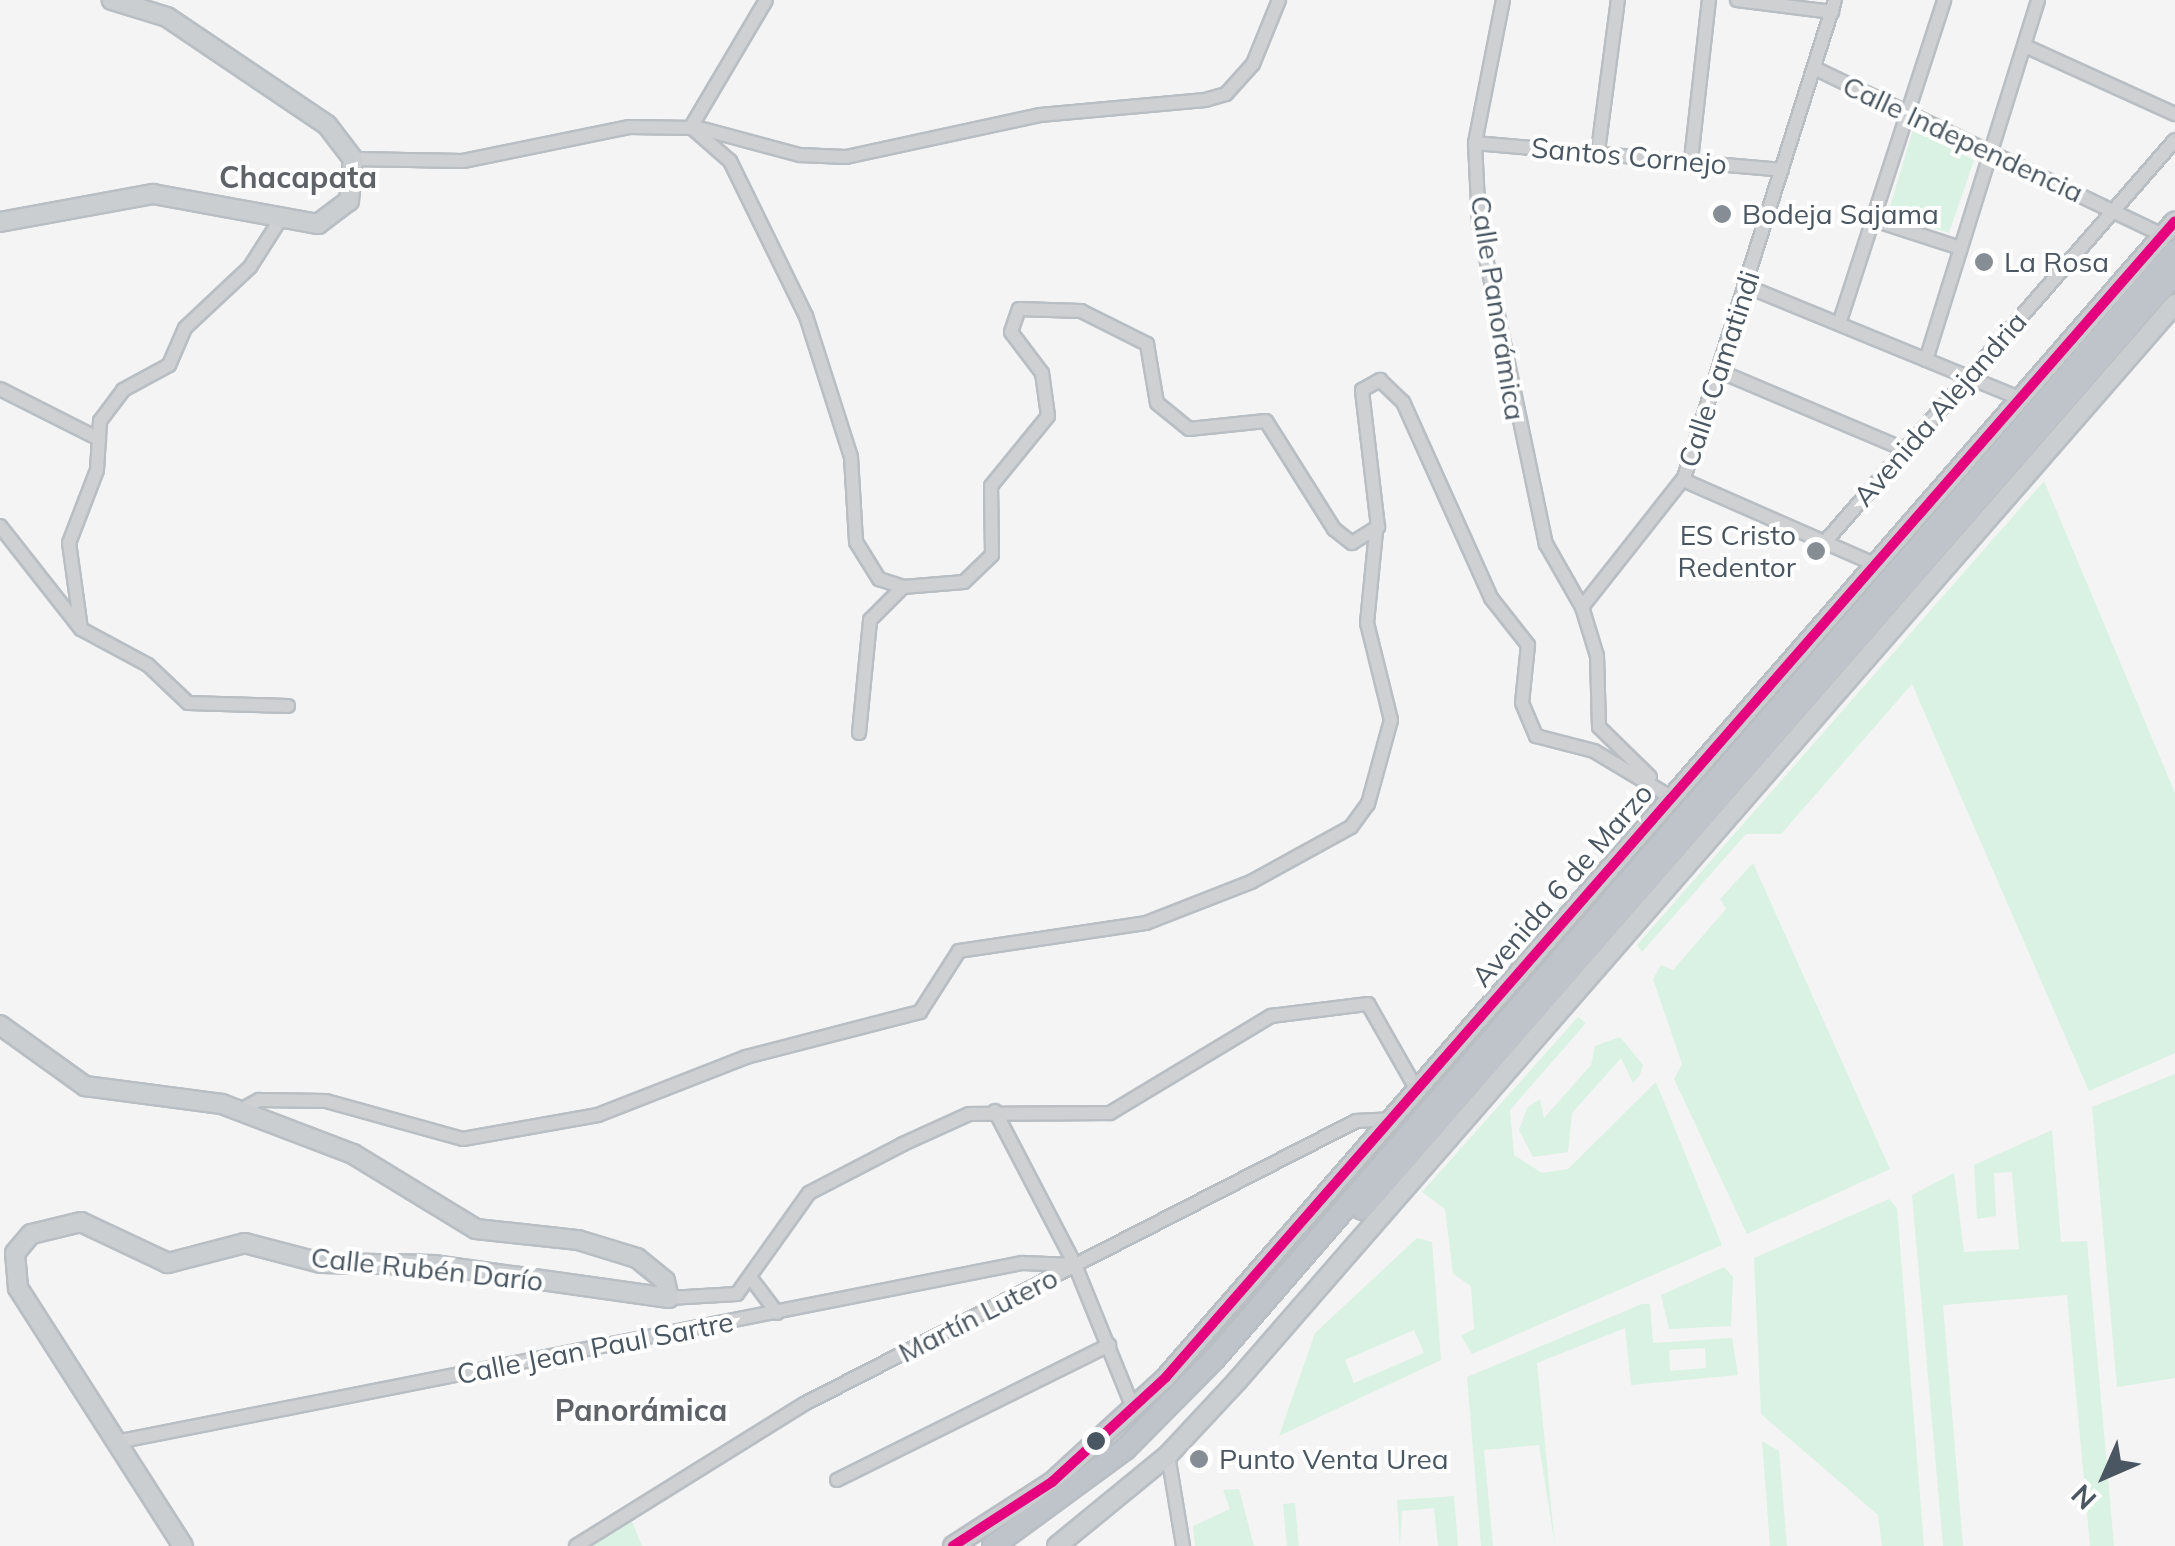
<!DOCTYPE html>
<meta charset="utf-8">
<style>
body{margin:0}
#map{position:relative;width:2175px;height:1546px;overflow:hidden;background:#f4f4f4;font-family:Mulish,sans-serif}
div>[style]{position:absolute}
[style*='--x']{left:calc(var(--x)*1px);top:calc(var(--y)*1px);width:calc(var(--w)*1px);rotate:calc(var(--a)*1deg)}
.green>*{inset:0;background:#d9f2e3;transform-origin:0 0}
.roads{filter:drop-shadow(2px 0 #b9bec3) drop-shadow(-2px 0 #b9bec3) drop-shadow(0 2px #b9bec3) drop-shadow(0 -2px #b9bec3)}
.minor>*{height:12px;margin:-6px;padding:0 6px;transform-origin:6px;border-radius:6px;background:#ced0d2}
.major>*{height:18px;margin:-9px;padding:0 9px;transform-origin:9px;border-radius:9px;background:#caced1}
.highway>*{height:20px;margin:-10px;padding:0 10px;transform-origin:10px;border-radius:10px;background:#bec4c9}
.bus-1>*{height:10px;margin:-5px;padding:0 5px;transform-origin:5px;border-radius:5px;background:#e5007d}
.dots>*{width:28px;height:28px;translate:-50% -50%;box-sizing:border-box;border:5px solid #fff;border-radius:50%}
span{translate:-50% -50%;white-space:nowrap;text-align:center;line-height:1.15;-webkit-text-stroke:8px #fff;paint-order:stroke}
.street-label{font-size:28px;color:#4a5661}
.poi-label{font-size:28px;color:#4a5661}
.left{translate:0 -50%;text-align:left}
.right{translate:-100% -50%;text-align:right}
.neighbourhood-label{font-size:30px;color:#5f6368;font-weight:700}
.north{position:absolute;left:2055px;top:1426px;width:100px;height:100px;-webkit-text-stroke:8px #fff;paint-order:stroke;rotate:225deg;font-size:28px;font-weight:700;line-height:40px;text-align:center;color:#4a5661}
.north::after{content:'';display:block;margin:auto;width:35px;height:45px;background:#4a5661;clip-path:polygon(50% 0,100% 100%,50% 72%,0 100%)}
</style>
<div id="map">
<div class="green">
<i style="clip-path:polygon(1913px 130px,1974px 160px,1949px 233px,1888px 213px)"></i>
<i style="clip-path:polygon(2044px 481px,2175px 793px,2175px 1053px,2089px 1091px,1912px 684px,1781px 834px,1746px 834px,1642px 952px,1637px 945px)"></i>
<i style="clip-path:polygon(1753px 863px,1890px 1169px,1747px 1234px,1674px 1079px,1682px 1064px,1653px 979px,1661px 965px,1673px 970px,1726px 909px,1720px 899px)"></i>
<i style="clip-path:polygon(1578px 1017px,1586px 1023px,1510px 1110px,1514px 1155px,1542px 1173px,1568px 1169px,1656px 1082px,1722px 1245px,1472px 1354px,1461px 1336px,1474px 1329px,1471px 1286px,1453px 1274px,1445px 1209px,1422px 1192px)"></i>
<i style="clip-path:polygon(1620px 1037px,1643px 1065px,1640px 1075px,1633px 1083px,1621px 1058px,1572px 1113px,1568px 1152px,1533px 1157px,1519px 1130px,1527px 1108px,1540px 1099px,1544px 1118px,1591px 1065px,1595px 1046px)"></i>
<i style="clip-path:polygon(2175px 1074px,2175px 1378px,2117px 1387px,2092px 1107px)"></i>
<i style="clip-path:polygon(2052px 1130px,2061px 1242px,2087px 1241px,2114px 1546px,2090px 1546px,2067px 1295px,1943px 1305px,1963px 1546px,1943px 1546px,1912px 1195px,1954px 1173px,1964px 1252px,2019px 1249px,2012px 1172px,1994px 1173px,1996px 1216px,1977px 1219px,1974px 1165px)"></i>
<i style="clip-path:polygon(1889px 1199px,1897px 1208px,1924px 1546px,1882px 1546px,1878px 1515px,1761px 1414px,1754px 1258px)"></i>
<i style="clip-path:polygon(evenodd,1417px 1238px,1432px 1242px,1441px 1360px,1279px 1436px,1315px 1333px,1417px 1238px,1414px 1330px,1424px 1353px,1354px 1383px,1345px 1360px,1414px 1330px)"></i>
<i style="clip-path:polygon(1724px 1267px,1733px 1277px,1731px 1326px,1669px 1329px,1661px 1295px)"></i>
<i style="clip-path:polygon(evenodd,1642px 1304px,1650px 1304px,1653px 1343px,1732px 1338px,1738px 1375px,1631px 1385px,1625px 1328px,1537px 1363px,1555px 1546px,1539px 1445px,1484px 1450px,1493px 1546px,1481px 1546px,1467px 1377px,1642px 1304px,1705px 1348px,1706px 1368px,1670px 1371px,1669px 1350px,1705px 1348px)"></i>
<i style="clip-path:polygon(1762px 1441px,1779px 1451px,1787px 1546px,1770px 1546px)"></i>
<i style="clip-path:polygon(1239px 1489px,1254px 1546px,1195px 1546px,1193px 1526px,1230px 1509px,1223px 1490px)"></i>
<i style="clip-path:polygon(1454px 1496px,1458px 1546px,1438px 1546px,1434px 1508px,1402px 1511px,1400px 1546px,1397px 1500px)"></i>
<i style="left:1295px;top:1503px;width:43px;height:12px;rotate:85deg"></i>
<i style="clip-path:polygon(631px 1519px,642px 1546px,593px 1546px,596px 1543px)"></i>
</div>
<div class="roads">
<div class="minor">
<i style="--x:1503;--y:0;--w:146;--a:101.1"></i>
<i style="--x:1475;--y:143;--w:81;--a:87.2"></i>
<i style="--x:1479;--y:224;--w:327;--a:78.2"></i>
<i style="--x:1546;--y:544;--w:73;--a:60.3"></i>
<i style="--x:1737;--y:0;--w:96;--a:7.2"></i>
<i style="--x:2025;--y:46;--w:165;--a:24.4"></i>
<i style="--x:1814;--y:68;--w:387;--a:25.6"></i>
<i style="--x:691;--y:127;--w:52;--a:41.1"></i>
<i style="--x:730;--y:161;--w:173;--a:63.9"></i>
<i style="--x:806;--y:316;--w:148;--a:72.3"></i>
<i style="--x:851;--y:457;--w:85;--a:86.6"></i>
<i style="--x:856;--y:542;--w:44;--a:58.1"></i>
<i style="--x:879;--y:579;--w:25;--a:18"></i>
<i style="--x:903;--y:587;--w:61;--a:-4.7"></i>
<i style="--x:964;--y:582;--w:39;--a:-44"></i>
<i style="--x:992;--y:555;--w:69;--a:-90.8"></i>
<i style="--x:991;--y:486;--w:90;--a:-50.8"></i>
<i style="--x:1048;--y:416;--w:43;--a:-97.9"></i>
<i style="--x:1042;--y:373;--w:51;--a:-127.1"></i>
<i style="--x:1011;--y:332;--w:24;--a:-71"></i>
<i style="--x:1019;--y:309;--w:62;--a:1.8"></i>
<i style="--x:1081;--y:311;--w:74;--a:26.6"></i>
<i style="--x:1147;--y:344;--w:60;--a:80.4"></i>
<i style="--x:1157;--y:403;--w:41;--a:39.1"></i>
<i style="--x:1189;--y:429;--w:77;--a:-5.9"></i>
<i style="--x:1266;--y:421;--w:128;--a:57.8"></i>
<i style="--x:1334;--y:529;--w:23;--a:38"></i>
<i style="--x:1352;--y:543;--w:31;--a:-32"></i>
<i style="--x:1378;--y:527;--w:138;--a:-96.7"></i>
<i style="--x:1362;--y:390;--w:21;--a:-29"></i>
<i style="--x:1380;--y:380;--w:32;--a:44"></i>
<i style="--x:1403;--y:402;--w:215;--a:65.8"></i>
<i style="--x:1491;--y:598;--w:60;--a:51.8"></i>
<i style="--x:1528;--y:645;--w:58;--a:95.9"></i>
<i style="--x:1522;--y:703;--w:36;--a:67"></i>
<i style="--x:1536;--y:736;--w:60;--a:14.5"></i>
<i style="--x:1594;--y:751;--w:93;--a:31"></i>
<i style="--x:691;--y:127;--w:147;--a:-59.4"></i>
<i style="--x:699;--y:128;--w:105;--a:15"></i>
<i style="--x:800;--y:155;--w:46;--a:2.5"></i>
<i style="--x:846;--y:157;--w:198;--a:-12.2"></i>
<i style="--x:1040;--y:115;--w:166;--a:-5.2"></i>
<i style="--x:1205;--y:100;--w:22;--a:-16"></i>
<i style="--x:1226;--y:94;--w:40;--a:-48"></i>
<i style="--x:1253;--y:64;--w:69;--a:-67.9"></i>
<i style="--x:1475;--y:143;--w:308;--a:5"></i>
<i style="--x:1598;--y:151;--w:152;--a:-82.5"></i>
<i style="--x:353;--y:159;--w:110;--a:1"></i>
<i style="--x:463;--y:161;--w:169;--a:-11.6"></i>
<i style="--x:629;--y:127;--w:67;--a:0.9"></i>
<i style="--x:1691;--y:160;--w:161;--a:-83.6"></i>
<i style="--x:1874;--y:220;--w:90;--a:18"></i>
<i style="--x:1746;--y:286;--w:298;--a:22.3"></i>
<i style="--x:1839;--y:324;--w:341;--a:-72"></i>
<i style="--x:1926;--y:360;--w:377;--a:-72.7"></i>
<i style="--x:1719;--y:371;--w:201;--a:22.9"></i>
<i style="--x:0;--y:389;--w:111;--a:26.8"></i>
<i style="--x:1683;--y:480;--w:212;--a:23.7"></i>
<i style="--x:0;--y:526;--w:131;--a:51.8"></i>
<i style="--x:81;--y:629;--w:76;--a:28.2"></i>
<i style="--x:148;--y:665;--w:55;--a:43.5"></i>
<i style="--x:188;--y:703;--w:100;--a:1.7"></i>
<i style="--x:1825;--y:542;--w:533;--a:-48.96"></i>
<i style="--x:81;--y:629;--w:87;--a:-97.9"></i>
<i style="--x:69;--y:543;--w:78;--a:-69"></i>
<i style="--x:97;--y:470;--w:49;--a:-86.5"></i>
<i style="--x:100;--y:421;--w:39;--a:-53"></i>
<i style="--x:123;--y:390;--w:52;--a:-28.5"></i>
<i style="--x:169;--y:365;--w:40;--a:-66.6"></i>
<i style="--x:185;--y:328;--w:89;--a:-43.2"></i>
<i style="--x:250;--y:267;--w:52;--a:-57.5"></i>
<i style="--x:859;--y:733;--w:114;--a:-84.4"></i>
<i style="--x:870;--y:620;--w:47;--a:-45"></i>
<i style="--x:1650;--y:777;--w:71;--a:-135.6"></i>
<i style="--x:1599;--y:727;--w:71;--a:-91.6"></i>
<i style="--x:1597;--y:656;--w:51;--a:-107"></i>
<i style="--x:1582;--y:607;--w:164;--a:-51.7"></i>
<i style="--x:1684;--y:478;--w:501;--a:-72.47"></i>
<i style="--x:995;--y:1111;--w:174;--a:62.5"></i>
<i style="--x:1075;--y:1265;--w:157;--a:67.9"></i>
<i style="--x:237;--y:1112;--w:25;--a:-29"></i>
<i style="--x:259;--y:1100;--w:67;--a:0.9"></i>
<i style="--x:326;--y:1101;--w:142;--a:15.5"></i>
<i style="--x:463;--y:1139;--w:137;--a:-10.1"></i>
<i style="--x:598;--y:1115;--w:159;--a:-21.4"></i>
<i style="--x:746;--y:1057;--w:180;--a:-14.5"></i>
<i style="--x:920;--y:1012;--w:72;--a:-57.4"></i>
<i style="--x:959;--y:951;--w:189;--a:-8.5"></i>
<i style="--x:1146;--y:923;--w:113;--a:-21.3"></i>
<i style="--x:1251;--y:882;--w:114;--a:-28.8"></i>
<i style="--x:1351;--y:827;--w:29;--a:-54"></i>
<i style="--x:1368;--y:804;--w:87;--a:-74.7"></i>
<i style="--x:1391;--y:720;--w:100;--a:-103.9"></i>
<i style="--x:1367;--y:623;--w:91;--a:-84.4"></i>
<i style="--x:753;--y:1281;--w:40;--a:53"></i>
<i style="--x:669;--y:1298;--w:68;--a:-3.4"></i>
<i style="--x:737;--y:1294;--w:124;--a:-54.5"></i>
<i style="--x:809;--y:1193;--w:106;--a:-27.5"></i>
<i style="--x:903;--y:1144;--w:72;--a:-24.4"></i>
<i style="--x:969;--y:1114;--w:141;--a:-0.4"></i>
<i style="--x:1110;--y:1113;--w:188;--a:-31.1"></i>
<i style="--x:1271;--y:1016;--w:98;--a:-7.1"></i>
<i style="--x:1368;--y:1004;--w:101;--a:60.4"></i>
<i style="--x:116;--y:1442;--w:924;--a:-11.18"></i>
<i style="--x:1022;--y:1263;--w:53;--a:2.2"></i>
<i style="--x:1168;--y:1455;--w:92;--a:80.6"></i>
<i style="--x:837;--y:1480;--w:304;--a:-26.4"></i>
<i style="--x:576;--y:1546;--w:269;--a:-31.9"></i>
<i style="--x:804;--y:1404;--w:620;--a:-27.14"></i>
<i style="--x:1356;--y:1121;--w:38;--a:-3"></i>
</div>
<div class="major">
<i style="--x:0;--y:222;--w:156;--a:-10.4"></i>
<i style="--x:153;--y:194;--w:168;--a:10.3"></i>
<i style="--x:318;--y:224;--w:39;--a:-37"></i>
<i style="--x:349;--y:201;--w:42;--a:-84.6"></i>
<i style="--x:353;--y:159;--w:43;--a:-127.4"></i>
<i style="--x:327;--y:125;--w:193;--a:-146"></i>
<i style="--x:167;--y:17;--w:58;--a:-162.8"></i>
<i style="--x:0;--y:1025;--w:105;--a:35.7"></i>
<i style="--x:85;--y:1086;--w:138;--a:7.5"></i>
<i style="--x:222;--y:1104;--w:140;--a:20.9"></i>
<i style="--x:353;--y:1154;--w:144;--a:31.4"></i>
<i style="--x:476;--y:1229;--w:103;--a:6.2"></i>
<i style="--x:578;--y:1240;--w:62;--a:17"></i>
<i style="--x:637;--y:1258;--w:36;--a:39"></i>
<i style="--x:665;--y:1281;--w:17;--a:77"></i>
<i style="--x:669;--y:1298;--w:236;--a:-172"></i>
<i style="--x:435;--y:1265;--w:114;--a:-179"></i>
<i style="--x:321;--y:1263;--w:79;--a:-165.3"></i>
<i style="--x:245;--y:1243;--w:80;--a:165.4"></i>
<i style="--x:168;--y:1263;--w:96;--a:-154.8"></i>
<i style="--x:81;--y:1222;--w:51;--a:166.5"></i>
<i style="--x:31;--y:1234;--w:25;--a:130"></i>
<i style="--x:15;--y:1253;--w:35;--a:85"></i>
<i style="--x:18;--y:1288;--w:306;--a:57.4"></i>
<i style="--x:953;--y:1546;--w:118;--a:-32.9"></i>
<i style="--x:1052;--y:1482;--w:155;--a:-42.6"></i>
<i style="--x:1166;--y:1377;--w:1534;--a:-48.88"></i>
<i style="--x:1057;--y:1546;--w:144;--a:-39.3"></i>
<i style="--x:1168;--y:1455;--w:101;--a:-47"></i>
<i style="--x:1237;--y:1381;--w:1428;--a:-48.95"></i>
</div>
<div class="highway">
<i style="--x:1362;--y:1209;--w:1240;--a:-49.02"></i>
<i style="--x:993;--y:1546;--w:164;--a:-36.3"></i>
<i style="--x:1125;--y:1449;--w:128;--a:-45.3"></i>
<i style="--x:1215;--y:1358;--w:1465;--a:-49.07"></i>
</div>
</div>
<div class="bus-1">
<i style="--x:953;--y:1546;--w:118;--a:-32.9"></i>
<i style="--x:1052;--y:1482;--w:155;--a:-42.6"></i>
<i style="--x:1166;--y:1377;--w:1534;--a:-48.88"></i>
</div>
<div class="dots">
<i style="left:1722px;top:214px;background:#868d94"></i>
<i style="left:1984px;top:262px;background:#868d94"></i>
<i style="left:1816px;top:551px;background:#868d94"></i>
<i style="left:1096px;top:1441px;background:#4a5661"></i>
<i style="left:1199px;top:1459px;background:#868d94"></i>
</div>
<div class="street-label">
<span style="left:1963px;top:139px;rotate:25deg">Calle Independencia</span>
<span style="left:1629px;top:156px;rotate:5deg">Santos Cornejo</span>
<span style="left:1498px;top:308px;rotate:81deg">Calle Panorámica</span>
<span style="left:1719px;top:369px;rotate:-72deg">Calle Camatindi</span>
<span style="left:1940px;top:409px;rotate:-49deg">Avenida Alejandria</span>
<span style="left:1562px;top:885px;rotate:-49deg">Avenida 6 de Marzo</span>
<span style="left:427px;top:1269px;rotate:6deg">Calle Rubén Darío</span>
<span style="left:978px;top:1315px;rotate:-27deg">Martín Lutero</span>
<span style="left:595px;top:1348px;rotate:-11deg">Calle Jean Paul Sartre</span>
</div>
<div class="poi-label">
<span class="left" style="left:1742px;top:214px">Bodeja Sajama</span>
<span class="left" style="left:2004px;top:262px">La Rosa</span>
<span class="right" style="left:1796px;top:551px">ES Cristo<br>Redentor</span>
<span class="left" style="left:1219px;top:1459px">Punto Venta Urea</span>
</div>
<div class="neighbourhood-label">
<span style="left:298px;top:177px">Chacapata</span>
<span style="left:641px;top:1410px">Panorámica</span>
</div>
<div class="north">N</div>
</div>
